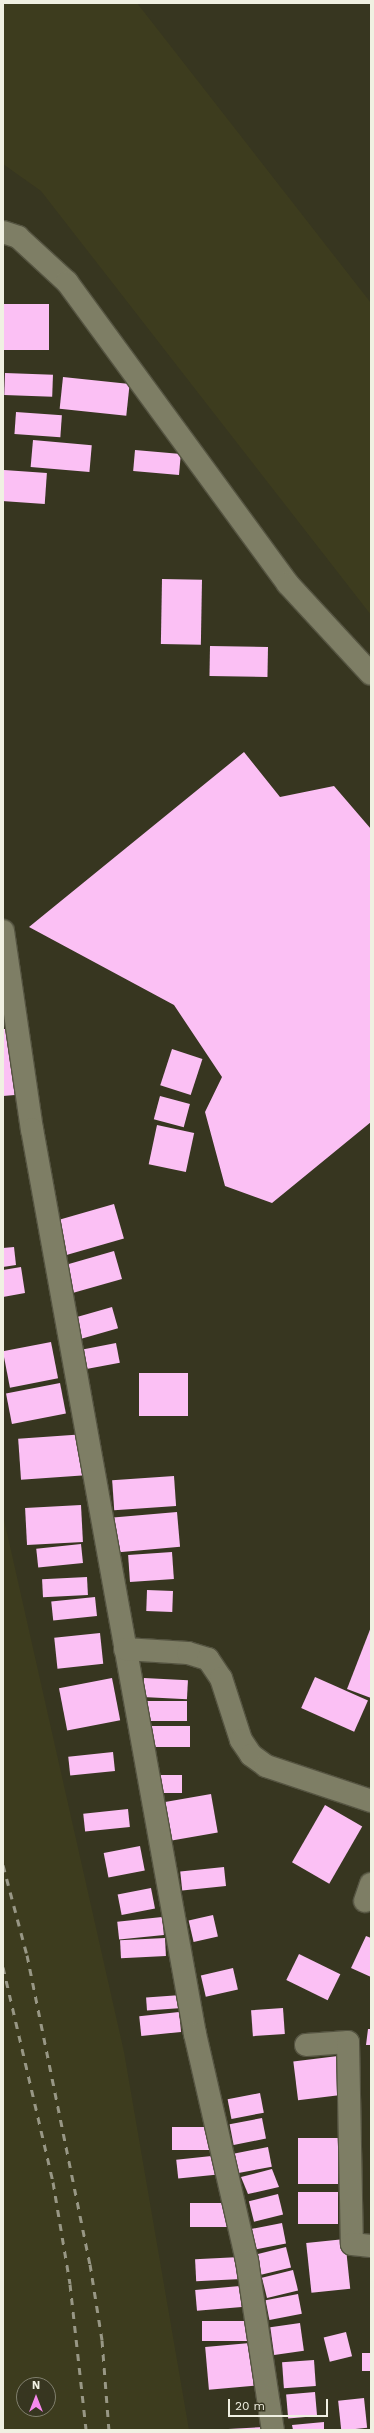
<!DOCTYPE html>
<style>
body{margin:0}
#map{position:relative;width:374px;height:2433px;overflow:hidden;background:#373620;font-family:"Work Sans",sans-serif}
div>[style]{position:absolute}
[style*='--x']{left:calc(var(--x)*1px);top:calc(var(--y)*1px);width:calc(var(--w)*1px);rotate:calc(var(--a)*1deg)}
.built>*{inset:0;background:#3d3c1e}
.building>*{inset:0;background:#fbc0f4;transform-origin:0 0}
.roads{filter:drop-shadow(1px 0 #555441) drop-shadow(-1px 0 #555441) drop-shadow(0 1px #555441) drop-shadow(0 -1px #555441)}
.minor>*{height:22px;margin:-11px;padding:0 11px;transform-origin:11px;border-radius:11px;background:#7e7e65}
.rail>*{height:3px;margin-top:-1.5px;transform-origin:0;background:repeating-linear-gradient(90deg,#989785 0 7px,transparent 0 14px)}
span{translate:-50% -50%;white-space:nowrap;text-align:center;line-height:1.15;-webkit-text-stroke:4px #373620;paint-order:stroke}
.frame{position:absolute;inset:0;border:4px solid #f0f0e2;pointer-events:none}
.north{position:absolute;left:16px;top:2377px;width:40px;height:40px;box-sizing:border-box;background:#373620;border:1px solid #81806e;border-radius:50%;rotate:0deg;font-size:11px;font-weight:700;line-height:16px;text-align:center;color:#f0f0e2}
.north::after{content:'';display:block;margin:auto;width:14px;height:18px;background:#f689ed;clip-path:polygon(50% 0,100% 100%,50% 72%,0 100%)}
.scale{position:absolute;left:228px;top:2399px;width:100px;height:18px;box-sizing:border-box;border:2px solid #f0f0e2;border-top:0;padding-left:5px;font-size:12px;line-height:14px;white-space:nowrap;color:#f0f0e2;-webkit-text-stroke:3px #373620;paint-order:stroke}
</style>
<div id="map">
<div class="built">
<i style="clip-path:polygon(3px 3px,137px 3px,371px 303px,371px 615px,41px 191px,3px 164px)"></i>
<i style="clip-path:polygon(evenodd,3px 1515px,124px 2052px,189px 2430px,3px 2430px,3px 1515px,24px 2385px,48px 2385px,48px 2409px,24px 2409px,24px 2385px)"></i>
</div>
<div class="building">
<i style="left:3px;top:304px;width:46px;height:46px"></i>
<i style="left:5px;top:373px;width:48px;height:22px;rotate:2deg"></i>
<i style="left:63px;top:377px;width:67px;height:32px;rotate:6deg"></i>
<i style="left:16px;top:412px;width:46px;height:22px;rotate:4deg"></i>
<i style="left:33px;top:440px;width:59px;height:27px;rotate:5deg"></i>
<i style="left:135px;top:450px;width:46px;height:21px;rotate:5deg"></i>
<i style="left:4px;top:470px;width:43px;height:31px;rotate:4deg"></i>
<i style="left:162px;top:579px;width:40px;height:65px;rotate:1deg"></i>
<i style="left:210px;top:646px;width:58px;height:30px;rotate:1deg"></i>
<i style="clip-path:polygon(244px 752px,280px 797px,334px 786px,371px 829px,371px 1122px,272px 1203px,225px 1186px,205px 1112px,222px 1077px,174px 1005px,29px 927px)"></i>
<i style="clip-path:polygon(3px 1029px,8px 1029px,15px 1095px,3px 1096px)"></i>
<i style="left:172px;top:1049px;width:32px;height:38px;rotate:18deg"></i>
<i style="left:160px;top:1096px;width:31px;height:24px;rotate:15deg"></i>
<i style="left:157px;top:1125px;width:38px;height:40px;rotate:12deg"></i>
<i style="left:114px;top:1204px;width:36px;height:67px;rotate:74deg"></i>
<i style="clip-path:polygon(14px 1247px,16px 1265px,3px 1267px,3px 1248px)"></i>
<i style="left:114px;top:1251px;width:29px;height:56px;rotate:74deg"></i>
<i style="clip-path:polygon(21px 1267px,25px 1293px,3px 1297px,3px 1270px)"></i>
<i style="left:112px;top:1307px;width:22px;height:41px;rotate:74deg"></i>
<i style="left:51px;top:1342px;width:37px;height:49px;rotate:79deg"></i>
<i style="left:116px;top:1343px;width:20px;height:34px;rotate:79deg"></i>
<i style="left:139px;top:1373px;width:49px;height:43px"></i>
<i style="left:60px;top:1383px;width:31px;height:55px;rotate:79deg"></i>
<i style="left:86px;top:1434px;width:41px;height:68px;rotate:86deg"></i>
<i style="left:174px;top:1476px;width:30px;height:62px;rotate:86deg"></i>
<i style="left:81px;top:1505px;width:37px;height:56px;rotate:87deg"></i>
<i style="left:177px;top:1512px;width:35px;height:64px;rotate:85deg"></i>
<i style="left:81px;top:1544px;width:19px;height:45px;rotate:84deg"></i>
<i style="left:172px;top:1552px;width:27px;height:44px;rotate:86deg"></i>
<i style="left:87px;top:1577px;width:18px;height:45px;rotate:87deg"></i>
<i style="left:147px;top:1590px;width:26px;height:21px;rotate:2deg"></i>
<i style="left:95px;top:1597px;width:19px;height:44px;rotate:84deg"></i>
<i style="clip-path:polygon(371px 1627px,371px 1698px,347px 1689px)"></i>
<i style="left:100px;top:1633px;width:31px;height:46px;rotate:84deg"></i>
<i style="left:315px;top:1677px;width:58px;height:34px;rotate:24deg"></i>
<i style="left:112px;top:1678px;width:43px;height:54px;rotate:79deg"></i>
<i style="left:144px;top:1678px;width:44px;height:19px;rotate:3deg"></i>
<i style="left:143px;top:1701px;width:44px;height:20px"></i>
<i style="left:146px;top:1726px;width:44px;height:21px"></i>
<i style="left:113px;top:1752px;width:19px;height:45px;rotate:84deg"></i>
<i style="left:157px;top:1775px;width:25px;height:18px"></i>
<i style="left:211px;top:1794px;width:39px;height:51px;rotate:80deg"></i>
<i style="left:325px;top:1805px;width:43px;height:66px;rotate:30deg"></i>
<i style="left:128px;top:1809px;width:18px;height:45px;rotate:84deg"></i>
<i style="left:140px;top:1846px;width:25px;height:37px;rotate:79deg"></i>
<i style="left:224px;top:1867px;width:19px;height:44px;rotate:84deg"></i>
<i style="left:151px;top:1888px;width:21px;height:34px;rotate:79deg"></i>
<i style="left:213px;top:1915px;width:22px;height:25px;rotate:77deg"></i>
<i style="left:162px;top:1917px;width:18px;height:45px;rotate:84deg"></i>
<i style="clip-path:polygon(366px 1936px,371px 1938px,371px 1977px,351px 1968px)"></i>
<i style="left:165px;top:1938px;width:18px;height:45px;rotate:87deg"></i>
<i style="left:299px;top:1954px;width:46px;height:29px;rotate:26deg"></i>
<i style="left:233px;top:1968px;width:22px;height:33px;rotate:77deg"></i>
<i style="left:181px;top:1995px;width:13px;height:35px;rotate:86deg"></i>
<i style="left:283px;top:2008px;width:26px;height:32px;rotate:86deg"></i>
<i style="left:179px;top:2012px;width:20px;height:40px;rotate:84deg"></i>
<i style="clip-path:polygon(368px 2029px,371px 2029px,371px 2045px,366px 2045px)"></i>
<i style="left:338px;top:2056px;width:39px;height:45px;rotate:83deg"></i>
<i style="left:260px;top:2093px;width:20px;height:33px;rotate:79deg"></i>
<i style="left:262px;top:2118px;width:21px;height:33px;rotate:79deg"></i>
<i style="left:172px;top:2127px;width:39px;height:23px"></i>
<i style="left:298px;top:2138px;width:40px;height:46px"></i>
<i style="left:268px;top:2147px;width:20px;height:34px;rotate:79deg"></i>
<i style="left:221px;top:2155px;width:19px;height:45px;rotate:84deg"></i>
<i style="clip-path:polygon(272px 2169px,279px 2187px,248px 2194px,241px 2177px)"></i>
<i style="left:298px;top:2192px;width:40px;height:32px"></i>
<i style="left:278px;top:2194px;width:21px;height:30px;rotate:76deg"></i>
<i style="left:190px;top:2203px;width:37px;height:24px"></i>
<i style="left:282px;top:2223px;width:21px;height:34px;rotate:79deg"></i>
<i style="left:345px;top:2239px;width:50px;height:39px;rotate:84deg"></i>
<i style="left:286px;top:2247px;width:21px;height:33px;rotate:76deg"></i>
<i style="left:240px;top:2257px;width:22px;height:45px;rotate:87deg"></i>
<i style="left:293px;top:2270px;width:21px;height:32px;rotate:76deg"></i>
<i style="left:240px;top:2286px;width:21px;height:45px;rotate:85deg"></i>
<i style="left:298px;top:2294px;width:20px;height:33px;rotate:79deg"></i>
<i style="left:202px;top:2321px;width:46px;height:20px"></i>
<i style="left:300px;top:2323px;width:28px;height:30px;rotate:82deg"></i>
<i style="left:346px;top:2332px;width:25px;height:23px;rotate:76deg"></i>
<i style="left:250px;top:2343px;width:43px;height:45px;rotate:85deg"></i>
<i style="left:362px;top:2353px;width:9px;height:18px"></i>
<i style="left:314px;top:2360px;width:26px;height:32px;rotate:86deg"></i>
<i style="left:315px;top:2392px;width:24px;height:29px;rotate:85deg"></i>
<i style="left:364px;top:2398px;width:30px;height:26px;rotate:84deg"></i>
<i style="clip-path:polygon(324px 2422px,324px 2430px,293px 2430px,292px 2425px)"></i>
<i style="clip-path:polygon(264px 2427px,264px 2430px,228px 2430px,228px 2429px)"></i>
</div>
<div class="roads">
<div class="minor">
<i style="--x:3;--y:232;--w:16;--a:18"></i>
<i style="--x:18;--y:237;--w:67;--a:42.6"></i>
<i style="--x:67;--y:282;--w:374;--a:53.8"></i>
<i style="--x:288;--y:584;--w:122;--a:47.3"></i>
<i style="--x:3;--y:931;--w:200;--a:81.7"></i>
<i style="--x:32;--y:1129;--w:920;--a:79.79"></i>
<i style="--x:195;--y:2034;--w:233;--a:77.1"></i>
<i style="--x:247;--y:2261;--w:171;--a:81.3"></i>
<i style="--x:125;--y:1649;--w:63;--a:3.6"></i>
<i style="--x:188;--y:1653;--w:21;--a:17"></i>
<i style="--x:208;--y:1659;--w:23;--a:56"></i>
<i style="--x:221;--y:1678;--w:65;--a:72.1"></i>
<i style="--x:241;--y:1740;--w:18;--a:56"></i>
<i style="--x:251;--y:1755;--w:19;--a:36"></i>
<i style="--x:266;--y:1766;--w:111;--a:18.4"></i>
<i style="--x:365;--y:1901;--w:18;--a:-71"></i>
<i style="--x:306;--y:2045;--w:42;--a:-4.1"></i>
<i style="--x:348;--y:2042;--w:202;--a:88.9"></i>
<i style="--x:352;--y:2244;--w:19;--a:6"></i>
</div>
</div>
<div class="rail">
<i style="--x:3;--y:1865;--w:93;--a:75.1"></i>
<i style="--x:27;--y:1955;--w:315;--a:78.5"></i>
<i style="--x:90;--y:2264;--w:77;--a:81"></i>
<i style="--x:102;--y:2340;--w:90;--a:85.6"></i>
<i style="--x:3;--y:1967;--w:221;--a:76.9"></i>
<i style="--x:53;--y:2182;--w:103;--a:80.5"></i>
<i style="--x:70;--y:2284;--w:147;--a:83.7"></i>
</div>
<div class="frame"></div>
<div class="north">N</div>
<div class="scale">20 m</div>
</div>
